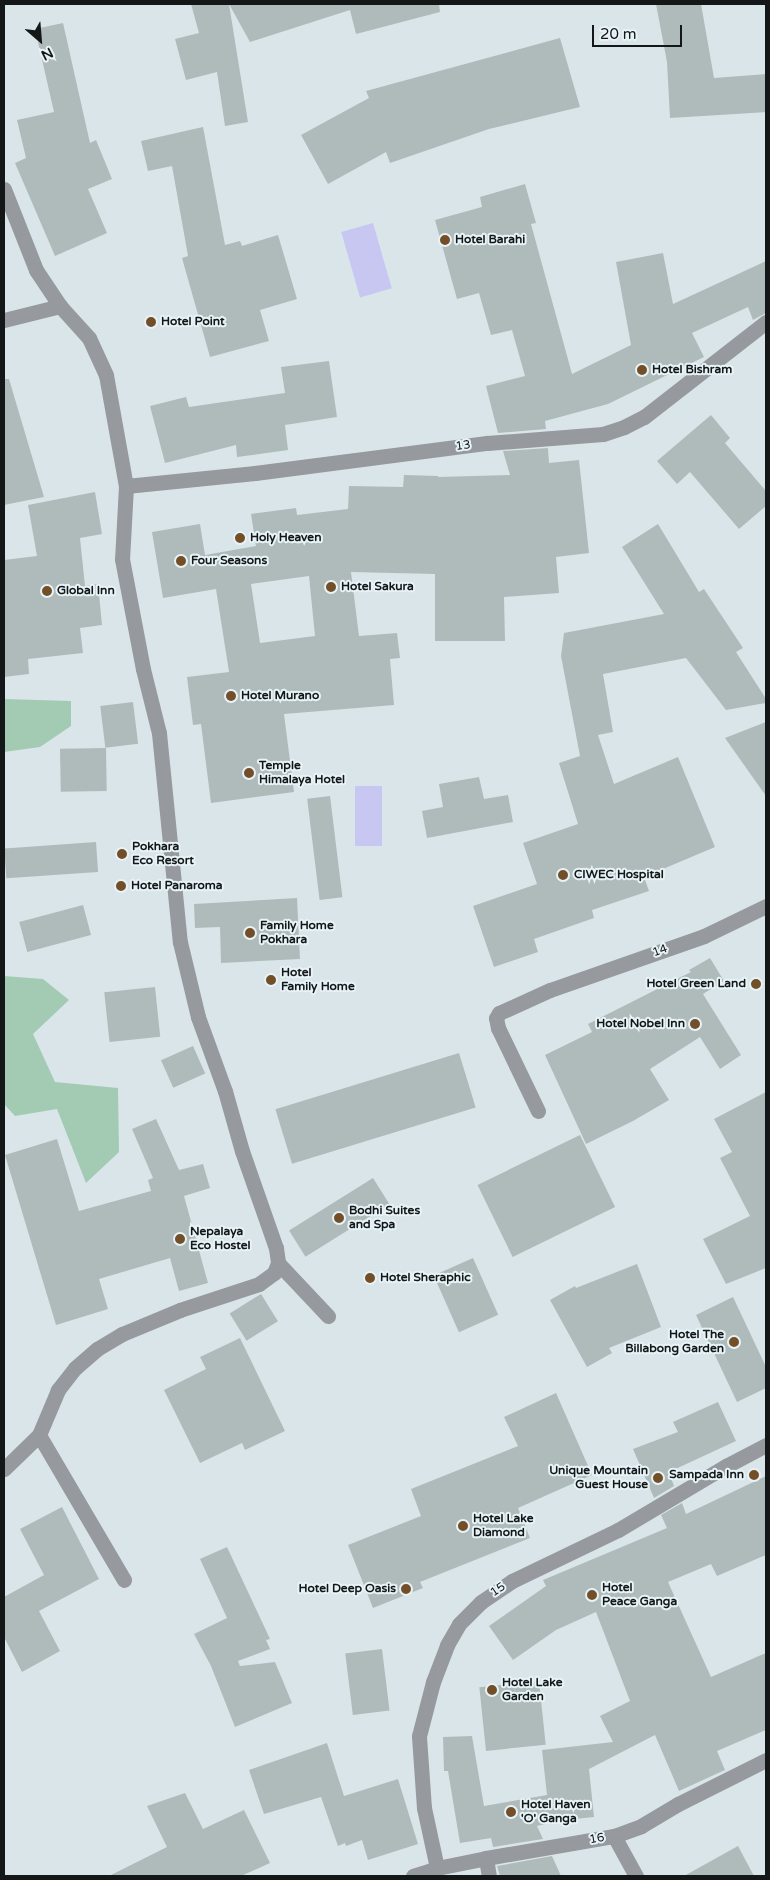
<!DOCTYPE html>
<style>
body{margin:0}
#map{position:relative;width:770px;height:1880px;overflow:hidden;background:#dae5ea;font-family:"Varela Round",sans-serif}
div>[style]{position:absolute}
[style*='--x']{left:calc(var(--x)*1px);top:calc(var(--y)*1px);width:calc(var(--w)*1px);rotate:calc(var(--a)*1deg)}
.green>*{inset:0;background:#a3cbb4}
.water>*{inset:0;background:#c7c7f1;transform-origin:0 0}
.building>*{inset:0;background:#afbbba;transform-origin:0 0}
.lane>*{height:15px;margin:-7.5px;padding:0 7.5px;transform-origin:7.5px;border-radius:7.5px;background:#96999d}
.street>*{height:15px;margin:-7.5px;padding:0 7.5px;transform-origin:7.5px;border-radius:7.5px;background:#96999d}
.dots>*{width:14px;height:14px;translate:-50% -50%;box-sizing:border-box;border:2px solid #e7f3f7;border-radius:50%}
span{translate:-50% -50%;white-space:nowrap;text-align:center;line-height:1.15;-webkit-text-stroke:4px #e7f3f7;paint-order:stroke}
.poi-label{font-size:12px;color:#131718;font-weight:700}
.left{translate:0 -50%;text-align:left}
.right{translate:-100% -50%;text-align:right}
.street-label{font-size:12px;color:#131718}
.frame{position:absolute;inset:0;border:5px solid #131718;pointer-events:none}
.north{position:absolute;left:15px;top:15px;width:50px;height:50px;-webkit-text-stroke:4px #e7f3f7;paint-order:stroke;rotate:153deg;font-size:14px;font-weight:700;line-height:20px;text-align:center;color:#131718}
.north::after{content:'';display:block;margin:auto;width:18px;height:22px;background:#131718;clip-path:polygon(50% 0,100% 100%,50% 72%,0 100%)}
.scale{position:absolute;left:592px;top:25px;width:90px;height:22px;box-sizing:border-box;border:2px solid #131718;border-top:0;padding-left:6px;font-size:15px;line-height:18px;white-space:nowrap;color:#131718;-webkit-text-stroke:4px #e7f3f7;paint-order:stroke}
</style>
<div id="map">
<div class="green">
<i style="clip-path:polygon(4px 699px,71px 701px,71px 726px,40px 747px,4px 752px)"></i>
<i style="clip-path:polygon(4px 976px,43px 979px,69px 1000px,33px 1034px,55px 1082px,118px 1088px,119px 1152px,86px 1183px,57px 1109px,15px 1116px,4px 1104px)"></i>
</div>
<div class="water">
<i style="left:373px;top:223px;width:68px;height:33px;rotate:74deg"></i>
<i style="left:382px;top:786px;width:60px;height:27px;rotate:90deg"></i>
</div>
<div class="building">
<i style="clip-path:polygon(191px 4px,229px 4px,248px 122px,225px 126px,217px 72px,186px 80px,175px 39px,199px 33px)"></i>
<i style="clip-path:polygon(229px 4px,439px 4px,440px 12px,356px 34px,350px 10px,250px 42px)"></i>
<i style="clip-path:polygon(656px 4px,701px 4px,714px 78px,766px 74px,766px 112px,670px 118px,667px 62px)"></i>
<i style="clip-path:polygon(63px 23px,90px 143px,96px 140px,112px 179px,88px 189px,107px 233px,55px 256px,15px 163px,26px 158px,17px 120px,54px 112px,35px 29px)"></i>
<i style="clip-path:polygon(560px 38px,580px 107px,489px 129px,390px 163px,386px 152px,328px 184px,301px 135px,369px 98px,366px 91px)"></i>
<i style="clip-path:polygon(203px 127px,225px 245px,240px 241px,242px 246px,278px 235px,297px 299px,260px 310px,269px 341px,210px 357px,182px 258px,188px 256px,172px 166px,148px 171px,141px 141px)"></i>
<i style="clip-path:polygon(525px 184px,536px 223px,531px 224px,572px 374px,631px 345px,616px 262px,663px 253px,673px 304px,766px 261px,766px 313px,753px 320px,748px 307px,692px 333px,704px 357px,608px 404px,545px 421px,546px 429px,498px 433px,486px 386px,525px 376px,512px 330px,491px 335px,479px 293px,457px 299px,435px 220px,482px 207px,480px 197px)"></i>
<i style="clip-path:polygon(329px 361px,337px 417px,285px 425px,288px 450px,237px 457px,236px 445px,165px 463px,150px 406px,186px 397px,189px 407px,285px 393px,281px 367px)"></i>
<i style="clip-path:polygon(4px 379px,9px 379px,44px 497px,4px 505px)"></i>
<i style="clip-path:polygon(711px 415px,730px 438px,725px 443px,766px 491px,766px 506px,739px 529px,690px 472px,677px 484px,657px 461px)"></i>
<i style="clip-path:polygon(evenodd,548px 448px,549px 463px,579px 460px,589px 553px,556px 557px,559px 593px,504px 597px,505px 641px,435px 641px,435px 574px,351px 572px,359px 636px,397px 633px,400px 658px,390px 659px,394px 705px,284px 714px,294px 792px,211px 803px,201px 724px,193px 725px,187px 677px,229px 672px,216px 589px,163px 598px,152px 532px,200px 524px,205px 555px,256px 546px,251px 514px,296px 508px,297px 515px,348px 509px,349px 486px,403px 487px,404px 475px,438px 476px,438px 477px,510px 475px,503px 451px,548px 448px,309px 576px,315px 636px,260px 643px,251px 584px,309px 576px)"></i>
<i style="clip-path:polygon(95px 492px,102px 534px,80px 538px,85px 586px,98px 584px,102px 625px,80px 628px,83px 653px,28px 659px,29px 674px,4px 677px,4px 560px,37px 556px,28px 505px)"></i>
<i style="clip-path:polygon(658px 524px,699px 592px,704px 589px,743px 648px,736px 652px,766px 699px,766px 703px,726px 710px,686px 658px,603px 674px,613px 732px,598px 735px,614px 784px,678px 757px,715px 847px,644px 877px,649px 891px,592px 910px,594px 918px,534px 939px,538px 952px,494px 967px,473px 906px,537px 884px,523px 843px,578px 824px,559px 763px,580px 756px,561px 656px,564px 633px,664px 614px,622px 547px)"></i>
<i style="left:133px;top:702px;width:42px;height:33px;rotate:83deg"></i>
<i style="clip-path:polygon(766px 722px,766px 796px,725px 738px)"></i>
<i style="left:106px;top:748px;width:43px;height:46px;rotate:89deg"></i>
<i style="clip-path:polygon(479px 777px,484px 799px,508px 795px,513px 822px,427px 838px,422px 811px,443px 807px,439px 784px)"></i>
<i style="left:330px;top:796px;width:102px;height:23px;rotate:83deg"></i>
<i style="left:96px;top:842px;width:30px;height:92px;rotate:86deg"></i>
<i style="clip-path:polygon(297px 898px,300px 959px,221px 963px,220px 927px,195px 928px,194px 904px)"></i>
<i style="left:83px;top:905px;width:31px;height:66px;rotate:75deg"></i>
<i style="clip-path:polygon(710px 958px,724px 981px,703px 994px,741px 1055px,720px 1069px,700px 1037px,650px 1069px,669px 1100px,633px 1121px,586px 1144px,545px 1055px,592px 1032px,588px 1024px,691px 972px,689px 970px)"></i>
<i style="left:155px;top:987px;width:50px;height:51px;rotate:84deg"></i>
<i style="left:193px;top:1046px;width:30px;height:35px;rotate:66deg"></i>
<i style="left:459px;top:1053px;width:57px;height:192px;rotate:73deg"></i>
<i style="clip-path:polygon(766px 1092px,766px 1268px,726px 1284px,703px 1239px,750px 1216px,720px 1158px,732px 1152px,714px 1119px)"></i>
<i style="clip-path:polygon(156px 1119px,179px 1170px,203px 1164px,210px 1188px,184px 1196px,208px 1283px,179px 1291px,170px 1258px,99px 1279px,108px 1309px,56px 1325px,5px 1155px,57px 1139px,79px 1211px,151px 1191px,148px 1180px,153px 1178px,132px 1129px)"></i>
<i style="left:580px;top:1135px;width:80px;height:114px;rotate:64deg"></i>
<i style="left:373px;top:1178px;width:31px;height:99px;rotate:58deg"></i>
<i style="left:473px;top:1258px;width:62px;height:43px;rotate:66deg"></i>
<i style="clip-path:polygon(637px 1264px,661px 1327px,609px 1348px,612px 1353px,587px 1367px,550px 1300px,575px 1286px,576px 1288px)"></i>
<i style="left:261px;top:1294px;width:32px;height:37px;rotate:58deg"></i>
<i style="clip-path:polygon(733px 1297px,766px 1367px,766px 1388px,737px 1402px,696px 1315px)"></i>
<i style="clip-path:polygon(240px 1338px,285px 1431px,245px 1450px,242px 1443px,200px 1463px,164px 1390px,206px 1369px,200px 1357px)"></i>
<i style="clip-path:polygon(556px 1393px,592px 1475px,518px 1508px,530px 1538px,420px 1582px,423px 1588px,373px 1608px,348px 1545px,421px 1516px,411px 1489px,518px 1446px,504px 1417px)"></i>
<i style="clip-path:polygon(718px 1402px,736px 1441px,669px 1472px,674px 1486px,654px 1498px,633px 1449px,678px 1432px,673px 1422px)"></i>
<i style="clip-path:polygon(766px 1476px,766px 1555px,717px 1576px,711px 1564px,668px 1582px,711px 1677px,766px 1653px,766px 1730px,717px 1751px,725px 1770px,679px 1791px,655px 1735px,589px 1769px,594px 1817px,545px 1822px,545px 1824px,537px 1826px,543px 1839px,493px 1847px,491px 1838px,460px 1843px,448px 1771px,444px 1771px,443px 1737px,472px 1736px,484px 1806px,547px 1795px,542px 1750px,613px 1742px,600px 1716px,630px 1701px,596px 1612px,556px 1630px,513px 1660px,489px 1626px,546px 1586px,543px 1580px,667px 1528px,661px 1515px,682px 1503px,686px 1514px)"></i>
<i style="clip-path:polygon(62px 1507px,99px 1579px,39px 1611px,60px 1651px,22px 1672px,4px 1637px,4px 1597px,44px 1575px,20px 1529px)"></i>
<i style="clip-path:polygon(227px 1547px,270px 1639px,266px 1640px,270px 1649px,238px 1661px,240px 1666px,275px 1662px,292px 1703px,235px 1727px,211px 1666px,194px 1634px,227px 1618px,200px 1559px)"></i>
<i style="left:382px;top:1649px;width:62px;height:37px;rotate:83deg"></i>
<i style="left:539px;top:1681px;width:64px;height:60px;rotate:84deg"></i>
<i style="clip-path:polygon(327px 1743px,344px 1796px,398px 1779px,418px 1844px,368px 1860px,362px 1840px,346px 1846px,345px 1843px,338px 1846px,321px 1797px,264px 1814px,249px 1770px)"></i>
<i style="clip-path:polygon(185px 1793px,203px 1829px,244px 1810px,270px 1863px,241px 1876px,109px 1876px,167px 1847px,147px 1806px)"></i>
<i style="clip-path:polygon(738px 1846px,754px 1876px,684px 1876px)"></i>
<i style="clip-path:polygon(552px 1856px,561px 1876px,500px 1876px,497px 1866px)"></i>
</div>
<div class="lane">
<i style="--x:39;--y:1435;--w:168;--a:59.6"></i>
</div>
<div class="street">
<i style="--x:4;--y:189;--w:87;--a:68.4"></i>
<i style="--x:36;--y:270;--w:43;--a:56.3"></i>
<i style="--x:60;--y:306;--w:43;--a:47.8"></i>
<i style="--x:89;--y:338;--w:41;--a:65.3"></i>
<i style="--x:106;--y:375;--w:113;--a:79.8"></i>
<i style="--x:126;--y:486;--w:73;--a:93.1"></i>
<i style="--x:122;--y:559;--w:112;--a:79.2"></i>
<i style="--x:143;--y:669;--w:66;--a:76"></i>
<i style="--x:159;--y:733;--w:210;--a:84.3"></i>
<i style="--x:180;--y:942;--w:77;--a:76.5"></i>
<i style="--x:198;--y:1017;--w:79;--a:70"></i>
<i style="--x:225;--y:1091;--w:62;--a:74.2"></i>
<i style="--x:242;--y:1151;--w:103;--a:70.7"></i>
<i style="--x:276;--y:1248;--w:15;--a:82"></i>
<i style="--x:278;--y:1263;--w:11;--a:112"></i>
<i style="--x:274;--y:1273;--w:19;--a:144"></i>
<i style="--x:259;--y:1284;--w:83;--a:161.8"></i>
<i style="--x:180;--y:1310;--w:63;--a:157.5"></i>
<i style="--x:122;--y:1334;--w:29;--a:149"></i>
<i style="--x:97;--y:1349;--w:29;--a:139"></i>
<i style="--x:75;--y:1368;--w:28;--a:128"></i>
<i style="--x:58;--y:1390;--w:49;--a:112.9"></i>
<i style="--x:39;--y:1435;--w:49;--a:135.8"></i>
<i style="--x:4;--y:320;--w:58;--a:-14"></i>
<i style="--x:126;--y:486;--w:130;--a:-5.8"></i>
<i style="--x:255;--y:473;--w:234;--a:-7.4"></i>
<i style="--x:487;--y:443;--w:116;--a:-4.4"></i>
<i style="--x:603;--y:434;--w:22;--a:-18"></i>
<i style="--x:624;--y:427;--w:22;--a:-27"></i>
<i style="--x:644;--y:417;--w:155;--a:-37.9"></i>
<i style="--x:538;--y:1111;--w:92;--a:-115.7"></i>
<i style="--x:498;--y:1028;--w:10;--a:-101"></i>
<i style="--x:496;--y:1018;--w:6;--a:-59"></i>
<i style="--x:499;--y:1013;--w:56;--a:-24.3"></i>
<i style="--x:550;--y:990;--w:163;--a:-19.3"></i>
<i style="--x:704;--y:936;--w:69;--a:-25.8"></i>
<i style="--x:278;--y:1263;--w:73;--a:46.7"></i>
<i style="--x:614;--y:1836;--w:46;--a:61.2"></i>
<i style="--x:486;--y:1858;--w:18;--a:81"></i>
<i style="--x:437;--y:1868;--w:61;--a:-102.2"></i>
<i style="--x:424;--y:1808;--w:72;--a:-94"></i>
<i style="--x:419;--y:1736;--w:56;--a:-75.5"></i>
<i style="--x:433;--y:1682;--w:40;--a:-69"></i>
<i style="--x:447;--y:1645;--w:24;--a:-60"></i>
<i style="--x:459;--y:1624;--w:31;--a:-45"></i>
<i style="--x:481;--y:1602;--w:37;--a:-34"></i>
<i style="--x:512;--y:1581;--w:118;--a:-25.7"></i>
<i style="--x:618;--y:1530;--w:126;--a:-30.7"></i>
<i style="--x:726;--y:1466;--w:45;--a:-27.7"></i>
<i style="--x:413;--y:1876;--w:25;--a:-18"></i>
<i style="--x:437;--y:1868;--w:50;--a:-11.5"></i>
<i style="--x:486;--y:1858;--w:130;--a:-9.8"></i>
<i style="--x:614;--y:1836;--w:29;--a:-20"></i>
<i style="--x:641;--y:1826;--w:43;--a:-30.7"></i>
<i style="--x:678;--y:1804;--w:98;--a:-26.6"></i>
</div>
<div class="dots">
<i style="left:445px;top:240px;background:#734f29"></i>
<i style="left:151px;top:322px;background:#734f29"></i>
<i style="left:642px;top:370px;background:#734f29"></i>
<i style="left:240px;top:538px;background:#734f29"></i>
<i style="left:181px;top:561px;background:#734f29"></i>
<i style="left:331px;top:587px;background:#734f29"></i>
<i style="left:47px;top:591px;background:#734f29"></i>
<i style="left:231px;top:696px;background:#734f29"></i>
<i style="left:249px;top:773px;background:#734f29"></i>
<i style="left:122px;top:854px;background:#734f29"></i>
<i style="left:563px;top:875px;background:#734f29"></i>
<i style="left:121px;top:886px;background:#734f29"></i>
<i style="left:250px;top:933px;background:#734f29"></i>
<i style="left:271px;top:980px;background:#734f29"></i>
<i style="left:756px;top:984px;background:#734f29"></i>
<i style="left:695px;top:1024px;background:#734f29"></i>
<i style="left:339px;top:1218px;background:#734f29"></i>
<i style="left:180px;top:1239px;background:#734f29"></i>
<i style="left:370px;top:1278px;background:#734f29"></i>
<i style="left:734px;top:1342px;background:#734f29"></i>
<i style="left:754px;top:1475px;background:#734f29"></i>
<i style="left:658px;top:1478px;background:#734f29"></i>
<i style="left:463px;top:1526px;background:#734f29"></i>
<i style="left:406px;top:1589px;background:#734f29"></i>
<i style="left:592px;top:1595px;background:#734f29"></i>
<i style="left:492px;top:1690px;background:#734f29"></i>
<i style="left:511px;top:1812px;background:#734f29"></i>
</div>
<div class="poi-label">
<span class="left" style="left:455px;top:240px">Hotel Barahi</span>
<span class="left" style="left:161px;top:322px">Hotel Point</span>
<span class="left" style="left:652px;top:370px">Hotel Bishram</span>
<span class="left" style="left:250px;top:538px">Holy Heaven</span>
<span class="left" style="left:191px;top:561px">Four Seasons</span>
<span class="left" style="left:341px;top:587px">Hotel Sakura</span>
<span class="left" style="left:57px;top:591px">Global Inn</span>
<span class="left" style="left:241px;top:696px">Hotel Murano</span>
<span class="left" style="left:259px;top:773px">Temple<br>Himalaya Hotel</span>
<span class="left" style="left:132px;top:854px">Pokhara<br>Eco Resort</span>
<span class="left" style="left:574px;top:875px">CIWEC Hospital</span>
<span class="left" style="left:131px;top:886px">Hotel Panaroma</span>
<span class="left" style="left:260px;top:933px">Family Home<br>Pokhara</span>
<span class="left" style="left:281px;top:980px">Hotel<br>Family Home</span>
<span class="right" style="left:746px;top:984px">Hotel Green Land</span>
<span class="right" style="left:685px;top:1024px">Hotel Nobel Inn</span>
<span class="left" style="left:349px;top:1218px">Bodhi Suites<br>and Spa</span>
<span class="left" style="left:190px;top:1239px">Nepalaya<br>Eco Hostel</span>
<span class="left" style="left:380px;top:1278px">Hotel Sheraphic</span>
<span class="right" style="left:724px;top:1342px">Hotel The<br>Billabong Garden</span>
<span class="right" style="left:648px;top:1478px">Unique Mountain<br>Guest House</span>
<span class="right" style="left:744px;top:1475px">Sampada Inn</span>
<span class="left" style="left:473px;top:1526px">Hotel Lake<br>Diamond</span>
<span class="left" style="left:602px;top:1595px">Hotel<br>Peace Ganga</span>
<span class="right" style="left:396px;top:1589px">Hotel Deep Oasis</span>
<span class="left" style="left:502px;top:1690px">Hotel Lake<br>Garden</span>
<span class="left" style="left:521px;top:1812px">Hotel Haven<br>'O' Ganga</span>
</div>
<div class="street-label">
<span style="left:463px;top:446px;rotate:-7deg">13</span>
<span style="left:660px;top:951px;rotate:-20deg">14</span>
<span style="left:498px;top:1590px;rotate:-34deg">15</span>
<span style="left:597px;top:1839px;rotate:-10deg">16</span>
</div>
<div class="frame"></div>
<div class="north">N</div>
<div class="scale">20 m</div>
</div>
